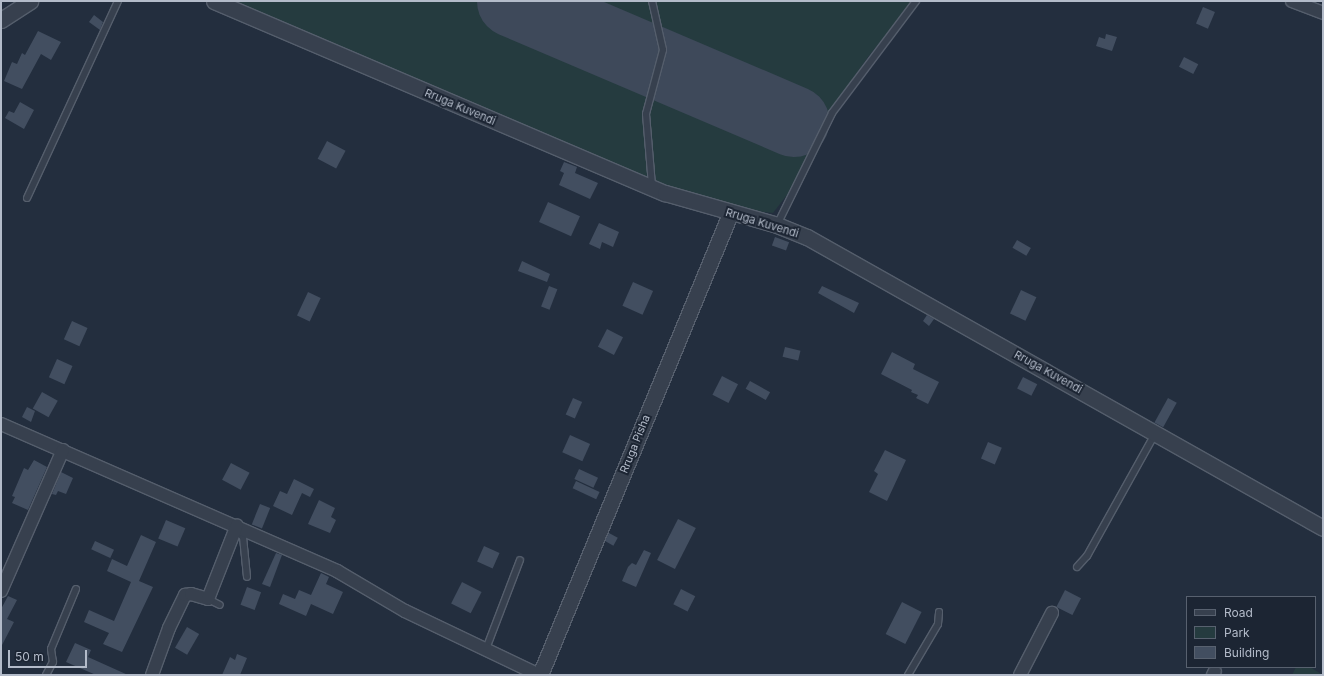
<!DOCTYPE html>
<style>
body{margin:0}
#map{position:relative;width:1324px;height:676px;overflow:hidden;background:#232e3e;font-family:Inter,sans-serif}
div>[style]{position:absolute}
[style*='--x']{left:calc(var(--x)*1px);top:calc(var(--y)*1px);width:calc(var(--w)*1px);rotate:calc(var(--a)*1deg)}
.green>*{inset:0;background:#253b3f}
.runway>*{height:71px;margin:-35.5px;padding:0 35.5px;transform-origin:35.5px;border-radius:35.5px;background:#3e495a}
.building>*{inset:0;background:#424e60;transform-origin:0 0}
.roads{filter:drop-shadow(1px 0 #555e6c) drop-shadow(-1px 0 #555e6c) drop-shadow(0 1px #555e6c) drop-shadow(0 -1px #555e6c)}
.service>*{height:6px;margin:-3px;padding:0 3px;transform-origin:3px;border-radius:3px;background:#37404e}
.minor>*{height:12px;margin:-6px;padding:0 6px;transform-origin:6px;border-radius:6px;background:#37404e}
.tertiary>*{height:15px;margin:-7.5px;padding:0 7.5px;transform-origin:7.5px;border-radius:7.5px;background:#37404e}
span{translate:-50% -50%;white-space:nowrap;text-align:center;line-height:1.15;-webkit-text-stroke:4px #1c2533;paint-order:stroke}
.street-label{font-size:11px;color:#b3bbc9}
.frame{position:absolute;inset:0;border:2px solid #b3bbc9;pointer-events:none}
.legend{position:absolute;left:1186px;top:596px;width:130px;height:72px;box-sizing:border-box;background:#1c2533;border:1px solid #58616f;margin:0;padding:5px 7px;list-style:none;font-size:12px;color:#b3bbc9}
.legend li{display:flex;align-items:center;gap:8px;height:20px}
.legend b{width:20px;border:1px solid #58616f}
.scale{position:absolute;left:8px;top:650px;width:79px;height:18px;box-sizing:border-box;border:2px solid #b3bbc9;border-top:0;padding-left:5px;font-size:12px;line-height:14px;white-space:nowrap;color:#b3bbc9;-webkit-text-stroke:3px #1c2533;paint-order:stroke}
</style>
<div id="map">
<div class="green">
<i style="clip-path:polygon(225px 1px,913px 1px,868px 57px,821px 124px,790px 191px,773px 213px,754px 211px,678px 191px)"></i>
<i style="clip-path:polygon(1296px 667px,1310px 667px,1323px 675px,1292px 675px)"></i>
</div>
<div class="runway">
<i style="--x:512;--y:1;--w:306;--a:23.1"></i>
</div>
<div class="building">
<i style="left:1203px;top:7px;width:13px;height:18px;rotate:23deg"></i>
<i style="clip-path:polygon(94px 15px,103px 22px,100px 30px,89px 22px)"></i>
<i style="clip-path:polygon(38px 31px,61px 42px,51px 60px,41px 54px,22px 89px,4px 81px,12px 62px,17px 64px,22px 53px,25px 55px)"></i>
<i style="clip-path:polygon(1106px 34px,1117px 37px,1112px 51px,1096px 46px,1099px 37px,1105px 39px)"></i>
<i style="left:1184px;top:57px;width:16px;height:11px;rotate:27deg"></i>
<i style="clip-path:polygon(20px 102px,34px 110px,24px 129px,5px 118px,9px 111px,14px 113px)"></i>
<i style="left:327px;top:141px;width:21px;height:20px;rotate:28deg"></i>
<i style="clip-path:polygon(564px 162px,577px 167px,575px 173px,598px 183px,590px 199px,559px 185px,564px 173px,560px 171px)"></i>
<i style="left:548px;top:202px;width:35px;height:22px;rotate:24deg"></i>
<i style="clip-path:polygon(599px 223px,619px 232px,613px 247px,602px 242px,600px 249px,589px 244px)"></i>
<i style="left:775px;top:237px;width:15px;height:9px;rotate:20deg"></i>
<i style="left:1017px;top:240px;width:16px;height:9px;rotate:30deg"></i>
<i style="clip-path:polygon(522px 261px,550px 274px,547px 282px,518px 271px)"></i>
<i style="left:633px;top:282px;width:22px;height:26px;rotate:24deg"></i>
<i style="left:549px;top:286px;width:9px;height:22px;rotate:21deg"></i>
<i style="clip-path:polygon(822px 286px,859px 303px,854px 313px,818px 293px)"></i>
<i style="left:1021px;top:290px;width:17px;height:26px;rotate:25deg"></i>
<i style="left:308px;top:292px;width:14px;height:26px;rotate:25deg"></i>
<i style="clip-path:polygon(927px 315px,934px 319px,929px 326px,923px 321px)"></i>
<i style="left:72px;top:321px;width:17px;height:20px;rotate:24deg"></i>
<i style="left:607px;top:329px;width:18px;height:20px;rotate:27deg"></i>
<i style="left:785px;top:347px;width:16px;height:10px;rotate:14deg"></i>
<i style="clip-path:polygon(892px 352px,915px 364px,913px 369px,939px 382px,928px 404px,916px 398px,918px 395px,911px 392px,912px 390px,881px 374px)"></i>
<i style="left:57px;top:359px;width:17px;height:20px;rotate:24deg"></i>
<i style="left:722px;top:376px;width:18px;height:21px;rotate:27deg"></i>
<i style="left:1023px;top:377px;width:16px;height:13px;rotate:27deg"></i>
<i style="left:750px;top:381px;width:23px;height:9px;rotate:29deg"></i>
<i style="left:42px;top:392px;width:18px;height:19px;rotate:29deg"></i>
<i style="left:573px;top:398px;width:10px;height:18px;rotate:24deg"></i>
<i style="left:1168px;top:398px;width:10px;height:28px;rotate:29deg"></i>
<i style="clip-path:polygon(27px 407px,35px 411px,31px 422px,22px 417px)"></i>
<i style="left:570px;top:435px;width:22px;height:19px;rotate:24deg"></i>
<i style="left:988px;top:442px;width:15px;height:18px;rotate:23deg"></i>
<i style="clip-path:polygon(885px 450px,906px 460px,887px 501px,869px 492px,878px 474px,874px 471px)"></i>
<i style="clip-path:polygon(34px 460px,47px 467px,28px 510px,12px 503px,15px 497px,12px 496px,24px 468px,28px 470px)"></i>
<i style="left:231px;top:463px;width:21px;height:19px;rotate:28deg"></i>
<i style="left:579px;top:469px;width:21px;height:11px;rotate:25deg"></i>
<i style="clip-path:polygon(61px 472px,73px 478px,66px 494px,58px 491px,56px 495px,52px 494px)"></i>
<i style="clip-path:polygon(294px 479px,314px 489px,310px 497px,302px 493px,292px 515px,273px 506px,280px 491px,287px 494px)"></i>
<i style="left:576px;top:481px;width:26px;height:8px;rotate:25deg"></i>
<i style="clip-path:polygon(319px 500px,335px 508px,331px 517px,336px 520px,330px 533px,308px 524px)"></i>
<i style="left:260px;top:504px;width:11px;height:22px;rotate:22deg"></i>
<i style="left:678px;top:519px;width:20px;height:46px;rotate:27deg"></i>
<i style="left:166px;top:520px;width:21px;height:20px;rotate:23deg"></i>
<i style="left:609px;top:533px;width:10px;height:9px;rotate:29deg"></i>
<i style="clip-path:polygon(141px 535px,156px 542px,139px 581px,153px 587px,122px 652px,103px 644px,109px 633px,84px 622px,89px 610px,114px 621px,131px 582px,107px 571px,112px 559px,127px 566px)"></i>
<i style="left:95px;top:541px;width:21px;height:9px;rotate:25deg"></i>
<i style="left:484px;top:546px;width:17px;height:17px;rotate:24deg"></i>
<i style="clip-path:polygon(644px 550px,651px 553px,636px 587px,622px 581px,628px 567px,632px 563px,636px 565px)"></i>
<i style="clip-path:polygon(276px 553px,282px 555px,270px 587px,262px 584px)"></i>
<i style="clip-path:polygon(321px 573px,329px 577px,326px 584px,343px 592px,333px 614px,311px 604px,306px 616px,279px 604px,283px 594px,295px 599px,299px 590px,311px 595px)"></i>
<i style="left:462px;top:582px;width:22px;height:24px;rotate:27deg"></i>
<i style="left:247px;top:587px;width:15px;height:19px;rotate:20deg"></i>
<i style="left:681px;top:589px;width:16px;height:17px;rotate:27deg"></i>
<i style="left:1065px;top:590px;width:18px;height:19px;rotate:27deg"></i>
<i style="clip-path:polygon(8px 596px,17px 600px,7px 619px,14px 622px,1px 647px,1px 609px)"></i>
<i style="left:902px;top:602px;width:22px;height:36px;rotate:27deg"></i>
<i style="left:187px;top:627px;width:14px;height:24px;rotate:30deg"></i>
<i style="clip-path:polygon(75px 643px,91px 650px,88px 657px,128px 675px,96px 675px,66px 662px)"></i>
<i style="clip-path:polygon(237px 654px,247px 658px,240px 675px,222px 675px,230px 657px,235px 660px)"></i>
</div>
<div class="roads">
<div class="service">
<i style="--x:652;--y:1;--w:50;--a:77.3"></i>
<i style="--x:663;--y:50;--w:66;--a:104.9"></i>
<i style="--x:646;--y:114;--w:72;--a:85.2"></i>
<i style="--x:27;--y:198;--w:217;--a:-65.2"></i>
<i style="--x:777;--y:225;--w:125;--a:-63.8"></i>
<i style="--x:832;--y:113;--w:140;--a:-53.1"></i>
<i style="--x:236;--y:531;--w:9;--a:41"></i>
<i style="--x:243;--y:537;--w:40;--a:84.3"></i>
<i style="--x:1077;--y:567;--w:15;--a:-48"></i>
<i style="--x:1087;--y:556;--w:140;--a:-60.9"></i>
<i style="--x:208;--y:599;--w:13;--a:27"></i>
<i style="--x:486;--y:649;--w:95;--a:-69.1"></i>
<i style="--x:46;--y:675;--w:15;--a:-62"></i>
<i style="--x:53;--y:662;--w:13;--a:-99"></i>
<i style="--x:51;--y:649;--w:65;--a:-67.4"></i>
<i style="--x:908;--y:675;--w:59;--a:-59.5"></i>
<i style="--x:938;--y:624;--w:12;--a:-85"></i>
</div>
<div class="minor">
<i style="--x:1292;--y:1;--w:33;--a:21"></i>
<i style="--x:1;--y:424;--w:367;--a:23.6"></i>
<i style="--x:337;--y:571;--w:79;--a:30.5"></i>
<i style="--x:405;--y:611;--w:148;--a:25.5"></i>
<i style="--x:1;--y:591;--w:154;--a:-66.3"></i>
<i style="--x:152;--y:675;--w:50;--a:-70.1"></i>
<i style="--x:169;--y:628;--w:37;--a:-64"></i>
<i style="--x:185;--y:595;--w:6;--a:-9"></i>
<i style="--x:191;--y:594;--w:18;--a:16"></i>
<i style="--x:208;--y:599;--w:79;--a:-68.6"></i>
<i style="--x:1020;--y:675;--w:70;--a:-62.7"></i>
<i style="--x:1213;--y:675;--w:4;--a:-63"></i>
</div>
<div class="tertiary">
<i style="--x:214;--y:1;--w:490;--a:23.1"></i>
<i style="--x:665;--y:193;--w:116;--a:15.9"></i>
<i style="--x:777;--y:225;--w:32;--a:22"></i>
<i style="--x:807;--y:237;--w:592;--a:29.42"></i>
<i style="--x:1;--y:20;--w:35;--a:-33"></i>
<i style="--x:540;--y:675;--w:500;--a:-67.6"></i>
</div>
</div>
<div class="street-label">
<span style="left:460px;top:107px;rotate:23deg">Rruga Kuvendi</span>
<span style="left:762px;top:223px;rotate:17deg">Rruga Kuvendi</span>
<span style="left:1048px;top:372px;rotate:29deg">Rruga Kuvendi</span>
<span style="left:635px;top:444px;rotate:-68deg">Rruga Pisha</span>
</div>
<div class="frame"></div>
<ul class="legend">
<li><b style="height:5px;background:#37404e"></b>Road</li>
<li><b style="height:11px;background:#253b3f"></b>Park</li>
<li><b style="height:11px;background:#424e60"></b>Building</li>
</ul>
<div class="scale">50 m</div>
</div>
